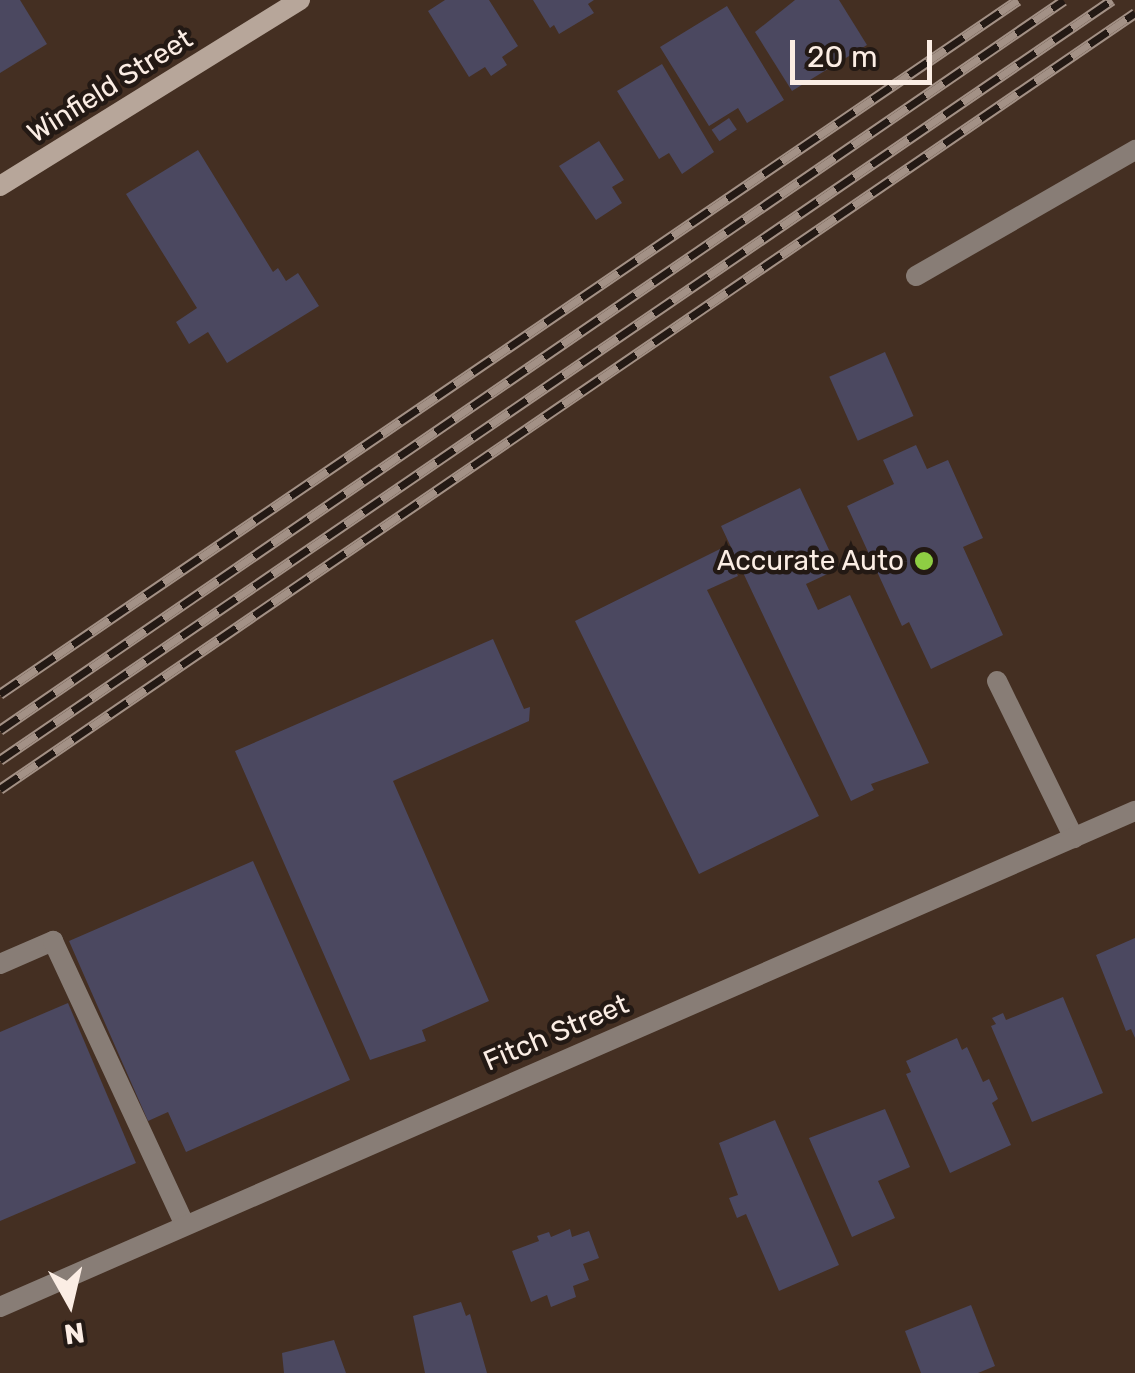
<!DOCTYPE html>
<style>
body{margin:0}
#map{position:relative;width:1135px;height:1373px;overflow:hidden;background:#442f22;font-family:Rubik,sans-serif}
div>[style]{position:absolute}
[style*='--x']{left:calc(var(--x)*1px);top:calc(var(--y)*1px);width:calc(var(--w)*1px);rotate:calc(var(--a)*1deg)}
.building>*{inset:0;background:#4b4860;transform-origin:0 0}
.service>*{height:20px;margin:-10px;padding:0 10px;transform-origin:10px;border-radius:10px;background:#887d76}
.minor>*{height:20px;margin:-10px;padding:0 10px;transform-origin:10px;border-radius:10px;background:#887d76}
.secondary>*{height:20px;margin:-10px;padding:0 10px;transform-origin:10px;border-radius:10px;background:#b7a69a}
.rail>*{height:11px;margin-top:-5.5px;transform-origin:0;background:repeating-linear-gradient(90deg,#231914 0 22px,#a39186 0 44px);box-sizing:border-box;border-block:2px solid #a39186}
.dots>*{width:28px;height:28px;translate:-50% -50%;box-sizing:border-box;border:5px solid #231914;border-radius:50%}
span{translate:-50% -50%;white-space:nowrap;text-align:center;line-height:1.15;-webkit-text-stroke:9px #231914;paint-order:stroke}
.street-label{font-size:28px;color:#fbede4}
.poi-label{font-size:28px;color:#fbede4}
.right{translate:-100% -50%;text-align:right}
.north{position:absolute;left:20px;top:1253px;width:100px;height:100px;-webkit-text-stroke:8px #231914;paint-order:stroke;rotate:172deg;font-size:28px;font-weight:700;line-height:40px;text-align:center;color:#fbede4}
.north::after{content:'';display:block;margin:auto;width:35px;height:45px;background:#fbede4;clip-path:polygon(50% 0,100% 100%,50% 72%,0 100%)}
.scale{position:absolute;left:790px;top:40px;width:142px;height:45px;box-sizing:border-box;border:5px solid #fbede4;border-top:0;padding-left:12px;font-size:30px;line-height:35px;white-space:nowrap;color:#fbede4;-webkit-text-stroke:8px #231914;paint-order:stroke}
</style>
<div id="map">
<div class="building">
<i style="clip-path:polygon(0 0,20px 0,47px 44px,0 73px)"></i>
<i style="clip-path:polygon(445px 0,489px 0,518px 46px,502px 57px,507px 65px,491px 76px,485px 67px,469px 77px,428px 11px)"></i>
<i style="clip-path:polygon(533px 0,594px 0,588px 4px,594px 13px,559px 34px,554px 25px,550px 28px)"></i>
<i style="clip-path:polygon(795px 0,839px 0,867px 45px,792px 91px,755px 32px)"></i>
<i style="clip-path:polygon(727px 6px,784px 100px,747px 123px,738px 108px,709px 126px,660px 47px)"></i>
<i style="clip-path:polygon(662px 64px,714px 152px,682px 174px,669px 153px,659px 159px,617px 91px)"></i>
<i style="left:729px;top:118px;width:14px;height:21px;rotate:56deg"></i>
<i style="clip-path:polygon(599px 141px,624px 180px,612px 187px,622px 203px,596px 220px,559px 166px)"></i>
<i style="clip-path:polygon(198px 150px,273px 272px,278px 268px,286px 281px,298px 273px,319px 306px,227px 363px,208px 332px,189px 344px,176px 322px,197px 308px,126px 194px)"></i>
<i style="left:885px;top:352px;width:70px;height:61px;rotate:66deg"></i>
<i style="clip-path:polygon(916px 445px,927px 469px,948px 460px,983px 538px,963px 547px,1003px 635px,931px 669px,909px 622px,902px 626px,847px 506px,894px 484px,883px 460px)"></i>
<i style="clip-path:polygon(800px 488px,838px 569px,806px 584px,818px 610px,850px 595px,929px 763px,871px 784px,874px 790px,851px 801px,721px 526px)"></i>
<i style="clip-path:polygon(724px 547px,738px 576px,707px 590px,819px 816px,699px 874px,575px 621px)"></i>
<i style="clip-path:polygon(493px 639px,524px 709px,530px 707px,529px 721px,393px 781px,489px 1001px,422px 1030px,426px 1041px,370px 1060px,235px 751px)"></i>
<i style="clip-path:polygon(253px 861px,350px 1080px,186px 1152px,168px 1112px,148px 1121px,69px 941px)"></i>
<i style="clip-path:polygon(1135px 938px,1135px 1038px,1131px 1029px,1126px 1031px,1096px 955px)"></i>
<i style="clip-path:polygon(1063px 997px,1103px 1093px,1032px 1122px,991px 1026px,996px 1024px,992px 1018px,1003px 1013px,1006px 1020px)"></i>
<i style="clip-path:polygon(68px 1003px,136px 1163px,0 1221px,0 1032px)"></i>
<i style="clip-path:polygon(957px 1038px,962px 1050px,967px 1047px,983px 1082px,989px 1079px,998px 1099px,992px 1103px,1011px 1145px,950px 1173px,906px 1074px,911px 1072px,906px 1061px)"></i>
<i style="clip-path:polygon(885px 1109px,910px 1167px,878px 1181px,895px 1218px,852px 1237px,809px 1138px)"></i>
<i style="clip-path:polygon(775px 1120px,839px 1265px,779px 1291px,746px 1214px,737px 1218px,729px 1198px,738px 1195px,719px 1143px)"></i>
<i style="clip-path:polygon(570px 1229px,572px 1237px,589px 1231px,599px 1258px,583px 1264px,589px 1280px,573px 1286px,576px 1297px,551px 1307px,547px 1295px,531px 1302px,512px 1251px,539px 1241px,537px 1236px,549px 1232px,551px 1237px)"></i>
<i style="clip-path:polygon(461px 1302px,466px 1316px,470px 1314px,487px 1373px,425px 1373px,413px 1316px)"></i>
<i style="clip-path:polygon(971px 1305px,995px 1366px,978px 1373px,921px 1373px,905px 1331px)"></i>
<i style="clip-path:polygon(334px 1340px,346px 1373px,284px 1373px,282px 1353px)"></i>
</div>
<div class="service">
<i style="--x:916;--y:276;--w:253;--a:-29.9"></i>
<i style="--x:997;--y:681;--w:175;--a:63.9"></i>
<i style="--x:0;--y:964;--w:58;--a:-23.5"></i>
<i style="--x:53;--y:941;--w:313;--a:65.1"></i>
</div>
<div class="minor">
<i style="--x:0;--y:1307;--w:1239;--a:-23.61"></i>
</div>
<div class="secondary">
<i style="--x:0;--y:186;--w:353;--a:-31.8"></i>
</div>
<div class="rail">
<i style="--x:0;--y:694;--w:1232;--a:-34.28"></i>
<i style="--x:0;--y:730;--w:1290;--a:-34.45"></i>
<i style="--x:0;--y:760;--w:1347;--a:-34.35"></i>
<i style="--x:0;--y:789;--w:1375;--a:-34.36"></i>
</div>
<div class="dots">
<i style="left:924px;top:561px;background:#8ece43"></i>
</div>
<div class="street-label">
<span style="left:110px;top:86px;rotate:-32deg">Winfield Street</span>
<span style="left:556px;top:1033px;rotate:-23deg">Fitch Street</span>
</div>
<div class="poi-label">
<span class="right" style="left:904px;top:561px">Accurate Auto</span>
</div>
<div class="north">N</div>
<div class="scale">20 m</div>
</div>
